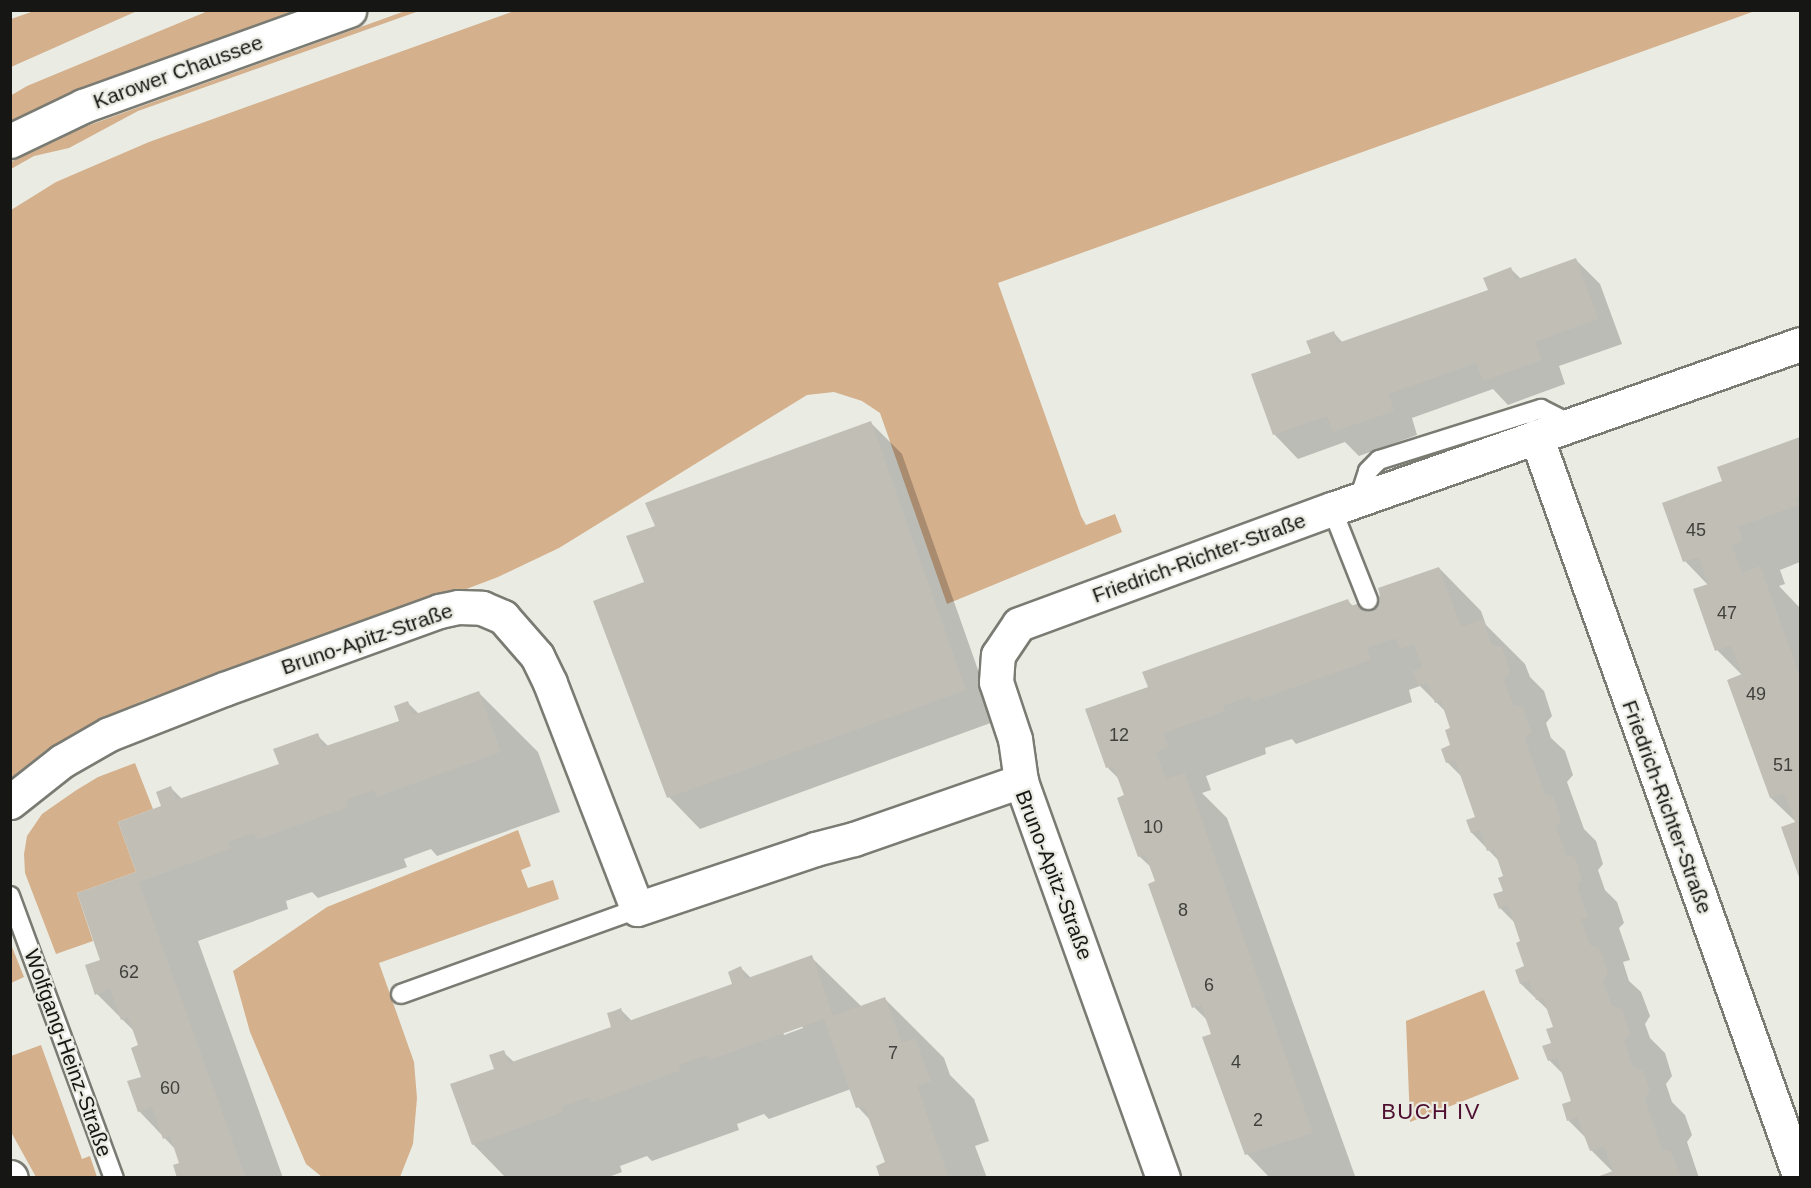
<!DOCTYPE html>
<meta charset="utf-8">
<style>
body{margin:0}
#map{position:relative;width:1811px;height:1188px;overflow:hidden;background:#eaece3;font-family:Helvetica,sans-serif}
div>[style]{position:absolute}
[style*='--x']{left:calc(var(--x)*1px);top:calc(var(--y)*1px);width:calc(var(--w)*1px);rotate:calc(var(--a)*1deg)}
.green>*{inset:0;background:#d4b08d}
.shadow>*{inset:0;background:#0003}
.building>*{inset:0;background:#c1beb6}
.roads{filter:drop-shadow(2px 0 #7a7b73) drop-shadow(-2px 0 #7a7b73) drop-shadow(0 2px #7a7b73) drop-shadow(0 -2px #7a7b73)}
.service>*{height:18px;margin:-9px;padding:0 9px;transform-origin:9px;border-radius:9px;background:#fff}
.minor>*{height:33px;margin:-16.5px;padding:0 16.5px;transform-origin:16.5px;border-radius:16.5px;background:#fff}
.secondary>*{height:33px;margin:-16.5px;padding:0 16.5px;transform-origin:16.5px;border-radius:16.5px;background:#fff}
span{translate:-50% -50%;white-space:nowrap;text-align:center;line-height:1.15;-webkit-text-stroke:4.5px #eaece3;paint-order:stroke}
.number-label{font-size:18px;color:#41413c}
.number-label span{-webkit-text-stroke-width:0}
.street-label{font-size:21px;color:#161714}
.neighbourhood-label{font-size:22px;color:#4e0f30;letter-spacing:1.5px}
.frame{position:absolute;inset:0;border:12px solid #161714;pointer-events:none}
</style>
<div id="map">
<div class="green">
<i style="clip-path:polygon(34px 11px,34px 10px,137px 11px,11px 67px,11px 19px)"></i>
<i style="clip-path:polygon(208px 11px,299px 11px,109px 79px,11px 121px,10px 96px,27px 86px)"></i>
<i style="clip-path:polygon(405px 11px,419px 11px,138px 111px,69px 148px,34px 156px,11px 169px,11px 162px,73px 131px)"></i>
<i style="clip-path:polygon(514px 11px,1755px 11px,998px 283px,1081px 516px,1086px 525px,1115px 514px,1122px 532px,947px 604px,880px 413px,862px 401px,834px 392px,807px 395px,559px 548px,498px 577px,427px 604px,424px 601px,142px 701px,46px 750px,11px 778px,11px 210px,56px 182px,149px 142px)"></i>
<i style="clip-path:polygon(135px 763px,153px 809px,118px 822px,136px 872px,77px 893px,93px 941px,56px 954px,25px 873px,24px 854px,27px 836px,42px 814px,75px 791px,98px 777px)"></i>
<i style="clip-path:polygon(518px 830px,531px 866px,521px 870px,528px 888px,553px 880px,559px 899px,379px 963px,414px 1062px,417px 1098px,413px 1144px,400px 1177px,322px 1177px,306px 1164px,250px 1032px,233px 971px,327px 907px)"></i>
<i style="clip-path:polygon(10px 942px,24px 977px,11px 983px,10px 983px)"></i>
<i style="clip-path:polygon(1484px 990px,1519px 1079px,1410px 1122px,1406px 1021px)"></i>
<i style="clip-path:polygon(41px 1045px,82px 1159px,90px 1156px,97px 1177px,36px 1177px,11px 1132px,11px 1056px)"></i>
</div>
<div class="shadow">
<i style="clip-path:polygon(1576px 260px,1600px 284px,1622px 344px,1559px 366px,1565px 384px,1508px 405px,1493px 389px,1412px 418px,1417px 435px,1359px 456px,1345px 442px,1298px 459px,1274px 434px,1313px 354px,1334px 333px,1343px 343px,1490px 291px,1511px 269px,1521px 279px)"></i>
<i style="clip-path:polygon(871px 423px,902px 454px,996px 721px,700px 829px,669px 797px,595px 602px,646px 583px,657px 527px)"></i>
<i style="clip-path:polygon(1800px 438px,1800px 562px,1780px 570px,1785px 584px,1779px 586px,1800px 608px,1800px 876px,1783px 828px,1797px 823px,1771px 798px,1742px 675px,1717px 650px,1708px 585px,1685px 561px,1724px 482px,1719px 468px)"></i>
<i style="clip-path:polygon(1439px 568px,1481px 611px,1486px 625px,1525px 664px,1530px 677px,1544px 691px,1552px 716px,1546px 723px,1551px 738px,1565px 751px,1573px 775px,1567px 782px,1584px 829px,1596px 841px,1603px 864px,1598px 870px,1605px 890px,1617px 902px,1624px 923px,1619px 928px,1630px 960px,1623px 962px,1629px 981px,1641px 992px,1650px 1016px,1645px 1024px,1650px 1038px,1665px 1053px,1672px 1076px,1666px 1084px,1672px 1102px,1685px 1115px,1692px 1135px,1687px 1142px,1699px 1178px,1599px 1178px,1613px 1172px,1591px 1150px,1587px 1139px,1568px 1120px,1573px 1102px,1564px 1075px,1549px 1060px,1555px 1028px,1549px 1011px,1521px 984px,1526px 967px,1522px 942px,1516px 924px,1500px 908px,1505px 877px,1500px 862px,1472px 833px,1468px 821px,1477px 818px,1463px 778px,1447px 762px,1452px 746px,1452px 729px,1447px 713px,1420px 686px,1409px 690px,1412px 702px,1296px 744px,1292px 739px,1265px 748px,1266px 754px,1206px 776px,1211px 790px,1202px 793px,1227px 818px,1355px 1176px,1270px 1178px,1247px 1154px,1208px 1021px,1194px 1007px,1157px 882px,1153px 869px,1139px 856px,1121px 781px,1108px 768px,1150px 688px,1348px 601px,1354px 607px,1382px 597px)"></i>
<i style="clip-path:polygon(479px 693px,538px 752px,560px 812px,437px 856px,431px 849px,404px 859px,407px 867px,318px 898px,312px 892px,286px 901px,288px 909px,198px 941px,283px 1178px,179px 1178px,181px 1164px,176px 1150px,139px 1111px,143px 1078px,140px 1046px,134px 1031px,97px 994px,102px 961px,171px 788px,183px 800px,280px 765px,317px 735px,329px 747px,401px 722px,408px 703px,419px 714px)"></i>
<i style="clip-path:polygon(evenodd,811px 957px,862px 1007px,885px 999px,944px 1058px,950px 1075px,974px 1099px,989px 1141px,975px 1146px,987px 1178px,882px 1178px,886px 1163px,871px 1121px,858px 1107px,851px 1089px,769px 1119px,764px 1114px,737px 1124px,739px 1130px,652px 1161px,647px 1156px,620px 1166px,622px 1172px,606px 1178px,506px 1178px,473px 1144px,503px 1052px,515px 1063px,613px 1028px,621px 1010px,632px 1021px,734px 984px,741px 968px,751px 978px,811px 957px,802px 1025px,803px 1028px,784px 1035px,783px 1032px,802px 1025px)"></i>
</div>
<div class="building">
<i style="clip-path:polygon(1576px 258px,1598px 319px,1535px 342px,1542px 360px,1483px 381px,1476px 363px,1389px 394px,1394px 411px,1333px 432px,1327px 416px,1273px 435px,1251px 374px,1311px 353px,1306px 341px,1334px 331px,1338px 343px,1488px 290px,1483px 278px,1511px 267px,1515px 280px)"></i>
<i style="clip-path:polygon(871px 421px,966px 690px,667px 798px,593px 601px,644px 582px,626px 536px,655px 526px,645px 503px)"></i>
<i style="clip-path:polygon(1800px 437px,1800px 497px,1796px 498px,1799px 505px,1738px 527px,1743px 541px,1732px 545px,1742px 573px,1760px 566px,1800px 676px,1800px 880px,1781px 827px,1795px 822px,1784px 793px,1770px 798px,1727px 680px,1742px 674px,1731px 645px,1715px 651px,1693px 589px,1708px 584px,1699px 557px,1683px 562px,1662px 503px,1722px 481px,1717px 467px)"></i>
<i style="clip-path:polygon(1439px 567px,1461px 627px,1483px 619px,1492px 645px,1502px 647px,1510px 672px,1504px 680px,1513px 705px,1523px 707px,1531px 732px,1525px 739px,1545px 794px,1554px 797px,1561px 820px,1556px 827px,1566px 855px,1575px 857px,1582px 880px,1577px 885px,1588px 917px,1581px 919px,1590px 945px,1599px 948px,1608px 973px,1603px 981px,1612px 1006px,1622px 1009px,1630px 1033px,1624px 1041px,1633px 1067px,1643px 1071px,1650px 1091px,1645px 1099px,1662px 1149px,1671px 1151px,1680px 1175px,1678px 1178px,1594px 1178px,1613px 1171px,1604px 1146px,1590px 1151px,1577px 1117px,1567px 1121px,1562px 1104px,1571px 1101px,1557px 1058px,1548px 1061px,1542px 1046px,1551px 1043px,1546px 1029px,1553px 1027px,1543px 998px,1536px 1000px,1529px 981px,1520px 984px,1515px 970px,1524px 966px,1516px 943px,1520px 941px,1508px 905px,1499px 909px,1493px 894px,1503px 891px,1498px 878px,1503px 876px,1494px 849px,1487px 851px,1480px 830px,1471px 833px,1466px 820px,1475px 817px,1455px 760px,1446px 763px,1441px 749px,1450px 745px,1445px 730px,1450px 728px,1441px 701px,1435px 703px,1427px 683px,1418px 686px,1413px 671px,1422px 667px,1414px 644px,1400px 649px,1396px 638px,1367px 648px,1371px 660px,1252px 702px,1250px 696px,1223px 706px,1225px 711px,1164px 733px,1169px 747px,1156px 752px,1166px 779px,1185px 773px,1313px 1133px,1245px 1155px,1202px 1037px,1211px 1034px,1201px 1005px,1192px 1008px,1148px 884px,1155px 881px,1145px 854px,1138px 857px,1117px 798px,1124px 795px,1113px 766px,1106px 768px,1085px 709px,1148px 687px,1142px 672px,1348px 599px,1351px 606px,1380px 596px,1378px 588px)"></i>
<i style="clip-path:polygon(479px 691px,501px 752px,377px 797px,374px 790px,345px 800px,348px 807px,257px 840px,254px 833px,228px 842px,230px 849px,139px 882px,246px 1178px,177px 1178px,173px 1165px,179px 1163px,170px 1136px,163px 1139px,152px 1107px,138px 1112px,127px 1081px,141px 1077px,131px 1048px,138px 1045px,128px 1017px,121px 1020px,110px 989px,95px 995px,85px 965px,100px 960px,77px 893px,136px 872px,118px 822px,161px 806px,156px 792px,171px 786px,176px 800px,279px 764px,273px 749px,318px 733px,323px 747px,399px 721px,394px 706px,408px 701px,413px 715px)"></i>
<i style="clip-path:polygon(812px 955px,833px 1016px,885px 997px,902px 1043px,915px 1038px,931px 1081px,917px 1086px,949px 1178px,880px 1178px,876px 1166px,885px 1162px,864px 1106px,856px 1108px,824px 1019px,709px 1060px,707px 1055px,679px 1065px,681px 1070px,591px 1103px,589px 1097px,561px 1107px,563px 1112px,472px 1145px,450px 1084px,494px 1069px,489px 1055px,504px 1050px,509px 1063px,611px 1027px,607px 1013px,614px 1011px,621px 1008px,626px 1022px,732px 984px,728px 972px,741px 966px,745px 979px)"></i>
</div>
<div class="roads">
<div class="service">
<i style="--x:1359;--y:499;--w:29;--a:-72"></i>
<i style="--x:1368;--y:471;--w:16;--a:-45"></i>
<i style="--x:1379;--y:460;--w:170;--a:-17.5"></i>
<i style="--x:1541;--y:409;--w:35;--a:27"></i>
<i style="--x:1332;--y:509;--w:98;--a:68.4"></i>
<i style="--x:10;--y:896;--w:301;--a:69.8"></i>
<i style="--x:401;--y:994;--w:251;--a:-19.8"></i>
</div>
<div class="minor">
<i style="--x:1536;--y:436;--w:788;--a:70.41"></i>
<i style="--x:10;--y:802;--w:66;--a:-38.3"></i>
<i style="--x:62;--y:761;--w:54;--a:-29.9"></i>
<i style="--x:109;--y:734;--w:123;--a:-21.4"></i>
<i style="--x:224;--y:689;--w:229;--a:-19.9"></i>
<i style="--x:439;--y:611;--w:19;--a:-12"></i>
<i style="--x:458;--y:607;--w:24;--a:2"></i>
<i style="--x:482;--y:608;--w:23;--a:23"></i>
<i style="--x:503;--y:617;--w:52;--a:48.9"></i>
<i style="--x:537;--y:656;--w:30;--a:64"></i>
<i style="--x:550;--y:683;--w:242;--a:68.9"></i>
<i style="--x:637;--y:909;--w:188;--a:-18.6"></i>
<i style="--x:815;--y:849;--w:40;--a:-14.4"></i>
<i style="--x:854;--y:839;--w:177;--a:-19.2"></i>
<i style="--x:10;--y:1177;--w:1;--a:45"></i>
<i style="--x:1163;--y:1178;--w:422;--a:-109.7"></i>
<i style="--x:1021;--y:781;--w:42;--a:-98.1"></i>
<i style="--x:1015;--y:739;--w:60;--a:-108.4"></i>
<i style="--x:996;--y:682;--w:27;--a:-86"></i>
<i style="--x:998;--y:655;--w:37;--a:-56"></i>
<i style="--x:1019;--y:624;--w:333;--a:-20.2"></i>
<i style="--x:1332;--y:509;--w:496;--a:-19.4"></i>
</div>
<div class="secondary">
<i style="--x:10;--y:141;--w:81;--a:-25.6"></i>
<i style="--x:83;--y:106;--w:283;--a:-19.8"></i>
</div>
</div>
<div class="number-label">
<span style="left:1696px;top:530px">45</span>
<span style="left:1727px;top:613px">47</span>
<span style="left:1756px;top:694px">49</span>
<span style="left:1119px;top:735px">12</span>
<span style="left:1783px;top:765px">51</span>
<span style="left:1153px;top:827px">10</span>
<span style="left:1183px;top:910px">8</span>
<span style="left:129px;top:972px">62</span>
<span style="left:1209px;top:985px">6</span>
<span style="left:893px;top:1053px">7</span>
<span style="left:1236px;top:1062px">4</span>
<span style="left:170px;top:1088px">60</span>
<span style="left:1258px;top:1120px">2</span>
</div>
<div class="street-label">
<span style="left:178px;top:72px;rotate:-20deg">Karower Chaussee</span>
<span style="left:1199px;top:558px;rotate:-20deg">Friedrich-Richter-Straße</span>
<span style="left:367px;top:639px;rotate:-19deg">Bruno-Apitz-Straße</span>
<span style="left:1667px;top:807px;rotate:70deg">Friedrich-Richter-Straße</span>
<span style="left:1054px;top:875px;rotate:69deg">Bruno-Apitz-Straße</span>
<span style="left:68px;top:1053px;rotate:70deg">Wolfgang-Heinz-Straße</span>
</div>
<div class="neighbourhood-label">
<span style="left:1431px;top:1112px">BUCH IV</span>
</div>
<div class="frame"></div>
</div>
